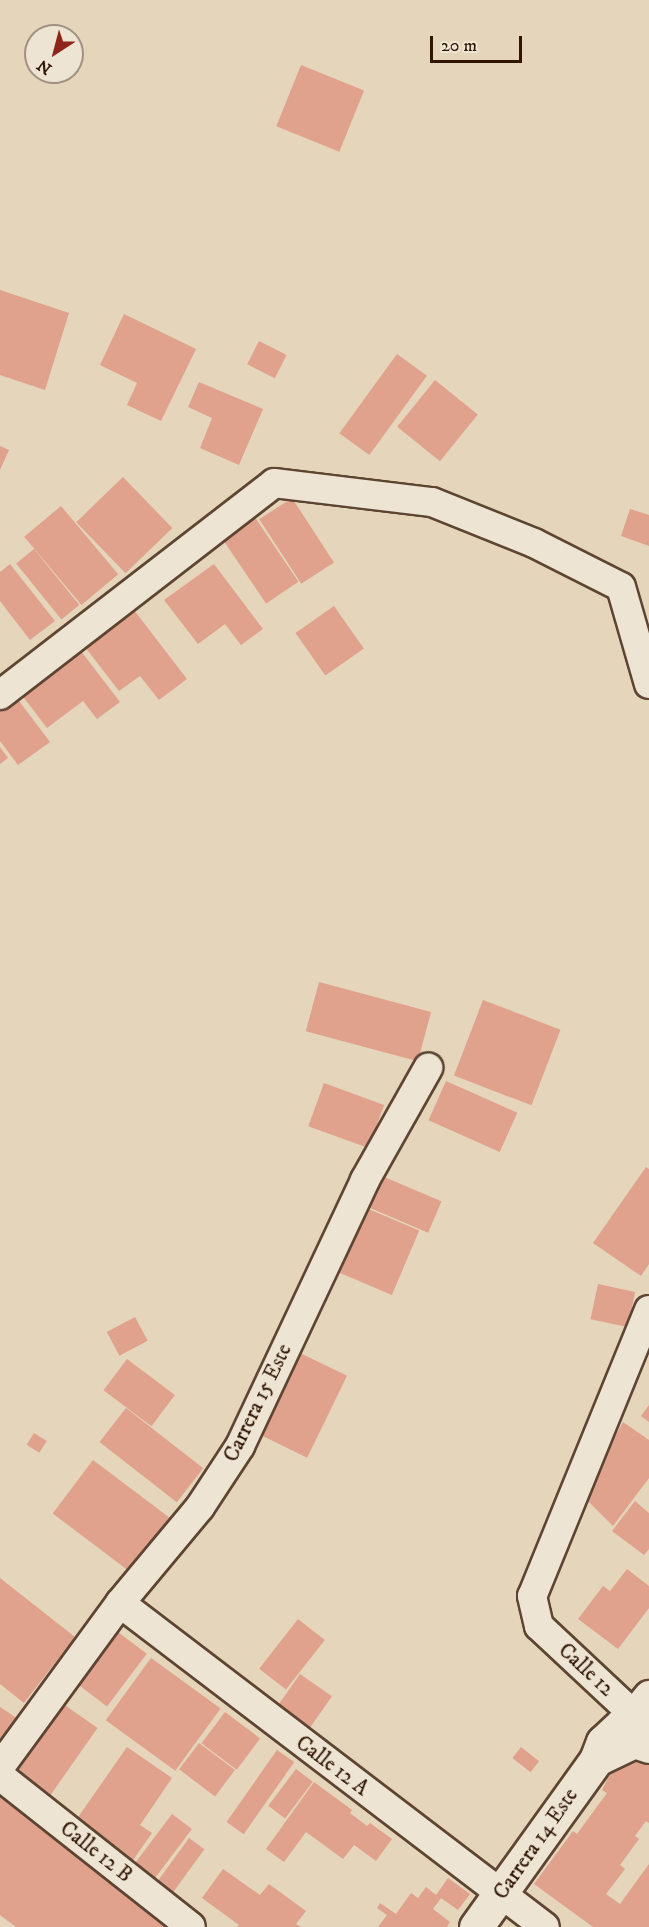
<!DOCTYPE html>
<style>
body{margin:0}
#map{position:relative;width:649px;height:1927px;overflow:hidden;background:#e5d5bb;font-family:"IM FELL DW Pica",serif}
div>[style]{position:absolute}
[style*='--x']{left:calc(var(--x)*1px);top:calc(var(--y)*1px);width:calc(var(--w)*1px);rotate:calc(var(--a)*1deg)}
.building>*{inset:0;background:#e0a18d;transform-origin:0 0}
.roads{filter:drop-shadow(2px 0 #5d4532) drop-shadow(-2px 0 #5d4532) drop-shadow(0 2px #5d4532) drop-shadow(0 -2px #5d4532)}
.street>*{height:28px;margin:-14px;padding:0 14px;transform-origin:14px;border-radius:14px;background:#eee4d3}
.secondary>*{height:33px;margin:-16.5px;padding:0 16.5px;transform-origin:16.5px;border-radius:16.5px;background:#eee4d3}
span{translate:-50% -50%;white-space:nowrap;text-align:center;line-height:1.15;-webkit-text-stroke:4.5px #eee4d3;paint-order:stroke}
.street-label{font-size:21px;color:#301504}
.north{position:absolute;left:24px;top:24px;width:60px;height:60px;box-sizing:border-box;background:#eee4d3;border:2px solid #a29180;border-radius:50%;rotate:216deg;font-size:16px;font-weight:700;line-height:24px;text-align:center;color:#301504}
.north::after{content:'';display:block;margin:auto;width:21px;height:27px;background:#8f2418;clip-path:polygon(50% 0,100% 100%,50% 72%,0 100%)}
.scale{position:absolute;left:430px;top:36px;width:92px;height:27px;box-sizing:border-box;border:3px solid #301504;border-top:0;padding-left:8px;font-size:18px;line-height:21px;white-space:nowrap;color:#301504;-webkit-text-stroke:4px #eee4d3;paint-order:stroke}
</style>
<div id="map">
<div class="building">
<i style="left:301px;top:65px;width:68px;height:66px;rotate:22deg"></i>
<i style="clip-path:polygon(0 290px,69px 313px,45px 390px,0 375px)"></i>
<i style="clip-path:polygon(124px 314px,196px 349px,161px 421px,127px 405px,137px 383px,100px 365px)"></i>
<i style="left:259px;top:341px;width:31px;height:26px;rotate:27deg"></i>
<i style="left:397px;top:354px;width:37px;height:98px;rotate:36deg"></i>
<i style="left:435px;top:380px;width:55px;height:60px;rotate:39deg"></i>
<i style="clip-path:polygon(199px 382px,263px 409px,239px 465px,200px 448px,212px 418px,188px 407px)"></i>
<i style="clip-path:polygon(0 446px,9px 450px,0 470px)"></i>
<i style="left:123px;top:477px;width:71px;height:65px;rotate:46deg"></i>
<i style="left:292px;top:498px;width:77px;height:39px;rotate:57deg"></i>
<i style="left:61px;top:506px;width:89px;height:48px;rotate:50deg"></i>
<i style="clip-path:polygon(630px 509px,649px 515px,649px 546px,621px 536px)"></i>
<i style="left:252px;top:513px;width:83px;height:39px;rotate:56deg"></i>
<i style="left:34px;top:549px;width:72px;height:23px;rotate:51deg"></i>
<i style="clip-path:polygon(10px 564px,55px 621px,30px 640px,0 601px,0 572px)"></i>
<i style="clip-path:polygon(214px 564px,263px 629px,241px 645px,225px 624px,198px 644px,164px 600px)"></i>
<i style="clip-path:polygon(127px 601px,187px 679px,159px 700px,140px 676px,119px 691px,78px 638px)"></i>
<i style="left:334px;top:606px;width:52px;height:47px;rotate:55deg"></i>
<i style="clip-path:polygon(77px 646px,120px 702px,97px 719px,83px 701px,47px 728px,18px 690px)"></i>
<i style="clip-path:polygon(13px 693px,50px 742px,18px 765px,0 741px,0 703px)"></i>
<i style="clip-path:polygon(0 747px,8px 758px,0 764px)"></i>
<i style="left:319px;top:982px;width:116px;height:51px;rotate:15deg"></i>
<i style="left:483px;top:1000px;width:83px;height:81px;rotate:21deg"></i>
<i style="left:446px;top:1081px;width:78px;height:43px;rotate:24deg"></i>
<i style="left:324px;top:1083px;width:64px;height:46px;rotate:20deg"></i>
<i style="clip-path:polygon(646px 1167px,649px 1169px,649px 1264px,641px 1276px,593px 1243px)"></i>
<i style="left:377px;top:1174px;width:70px;height:34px;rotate:23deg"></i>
<i style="left:364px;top:1207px;width:60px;height:70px;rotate:23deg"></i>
<i style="left:598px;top:1284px;width:38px;height:36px;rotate:12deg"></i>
<i style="left:135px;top:1317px;width:27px;height:32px;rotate:62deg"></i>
<i style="left:294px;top:1350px;width:59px;height:91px;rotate:26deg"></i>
<i style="left:127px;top:1359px;width:60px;height:39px;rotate:37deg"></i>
<i style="clip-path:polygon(649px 1405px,649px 1422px,641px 1416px)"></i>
<i style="left:126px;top:1408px;width:98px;height:43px;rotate:38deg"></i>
<i style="clip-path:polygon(623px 1422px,649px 1440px,649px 1478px,613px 1526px,583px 1496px)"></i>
<i style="left:34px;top:1433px;width:15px;height:14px;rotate:32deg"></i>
<i style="left:93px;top:1460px;width:98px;height:67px;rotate:37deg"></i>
<i style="clip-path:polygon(635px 1501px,649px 1513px,649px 1549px,644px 1555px,612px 1531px)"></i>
<i style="clip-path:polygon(627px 1569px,649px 1586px,649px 1608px,618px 1649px,578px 1619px,603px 1586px,610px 1591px)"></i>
<i style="clip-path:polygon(0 1578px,75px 1637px,24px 1703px,0 1684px)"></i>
<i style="left:298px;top:1619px;width:34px;height:63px;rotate:38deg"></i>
<i style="left:114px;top:1629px;width:41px;height:66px;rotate:37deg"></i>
<i style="left:151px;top:1658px;width:86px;height:77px;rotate:36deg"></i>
<i style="left:300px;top:1674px;width:39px;height:43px;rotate:35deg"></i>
<i style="left:59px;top:1701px;width:47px;height:88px;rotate:35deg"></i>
<i style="clip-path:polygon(0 1707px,18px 1719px,0 1745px)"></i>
<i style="left:225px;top:1712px;width:44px;height:39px;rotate:37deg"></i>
<i style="left:199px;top:1743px;width:45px;height:33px;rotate:37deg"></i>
<i style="clip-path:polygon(127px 1747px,172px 1778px,140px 1825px,152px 1833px,131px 1863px,74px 1823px)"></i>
<i style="left:521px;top:1747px;width:23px;height:14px;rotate:38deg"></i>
<i style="left:277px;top:1750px;width:21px;height:88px;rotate:35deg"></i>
<i style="clip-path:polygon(630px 1752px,649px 1765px,649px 1823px,646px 1821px,635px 1836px,639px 1839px,620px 1865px,625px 1869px,606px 1894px,620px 1904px,649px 1864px,649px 1927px,593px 1927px,534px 1884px,573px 1831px,577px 1834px,596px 1808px,607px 1793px,602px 1790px,608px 1778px)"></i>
<i style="left:296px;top:1769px;width:21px;height:46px;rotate:37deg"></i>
<i style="clip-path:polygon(314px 1782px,352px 1810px,350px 1813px,367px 1826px,370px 1823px,392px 1839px,376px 1861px,354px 1845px,343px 1859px,306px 1832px,284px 1862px,266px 1849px)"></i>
<i style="clip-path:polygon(0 1797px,179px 1927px,16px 1927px,0 1915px)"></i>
<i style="left:172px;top:1814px;width:25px;height:70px;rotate:37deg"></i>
<i style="left:189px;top:1838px;width:19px;height:55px;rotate:36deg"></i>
<i style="clip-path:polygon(223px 1869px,260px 1895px,269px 1884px,306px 1911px,296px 1924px,301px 1927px,237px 1927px,239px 1925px,202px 1898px)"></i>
<i style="clip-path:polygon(448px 1878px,470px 1894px,458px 1910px,441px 1898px,433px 1909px,450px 1922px,447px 1927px,378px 1927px,387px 1915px,377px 1908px,380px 1903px,396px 1914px,411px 1893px,418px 1898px,426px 1887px,436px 1895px)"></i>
</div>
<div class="roads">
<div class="street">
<i style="--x:0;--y:695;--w:346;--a:-37.7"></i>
<i style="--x:274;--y:483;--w:159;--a:6.9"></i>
<i style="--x:432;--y:502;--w:110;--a:21.9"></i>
<i style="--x:534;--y:543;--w:97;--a:26.8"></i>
<i style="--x:621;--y:587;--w:101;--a:73.9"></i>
<i style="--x:649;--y:1310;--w:309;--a:112.2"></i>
<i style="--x:532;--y:1596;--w:31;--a:77"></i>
<i style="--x:539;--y:1626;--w:129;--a:43.1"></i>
<i style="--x:633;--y:1714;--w:25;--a:-50"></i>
<i style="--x:120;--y:1603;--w:534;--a:37.32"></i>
<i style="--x:0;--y:1767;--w:203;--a:-53.8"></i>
<i style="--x:120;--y:1603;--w:125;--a:-50.2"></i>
<i style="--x:200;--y:1507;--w:73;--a:-56.7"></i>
<i style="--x:240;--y:1446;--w:294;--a:-64.8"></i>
<i style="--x:365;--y:1180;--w:129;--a:-60.6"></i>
<i style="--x:0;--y:1776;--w:243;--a:38.3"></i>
</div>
<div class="secondary">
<i style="--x:597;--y:1759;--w:41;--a:-25.9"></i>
<i style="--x:634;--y:1741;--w:16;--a:18"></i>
<i style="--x:476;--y:1927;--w:206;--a:-54.3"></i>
<i style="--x:596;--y:1760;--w:19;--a:-69"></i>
<i style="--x:603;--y:1742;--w:41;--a:-43"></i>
<i style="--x:633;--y:1714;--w:16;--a:7"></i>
</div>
</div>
<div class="street-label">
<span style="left:258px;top:1403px;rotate:-64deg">Carrera 15 Este</span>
<span style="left:586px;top:1670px;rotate:43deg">Calle 12</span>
<span style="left:332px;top:1766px;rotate:37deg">Calle 12 A</span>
<span style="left:536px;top:1844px;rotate:-55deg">Carrera 14 Este</span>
<span style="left:96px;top:1852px;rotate:38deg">Calle 12 B</span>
</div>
<div class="north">N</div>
<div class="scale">20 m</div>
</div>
